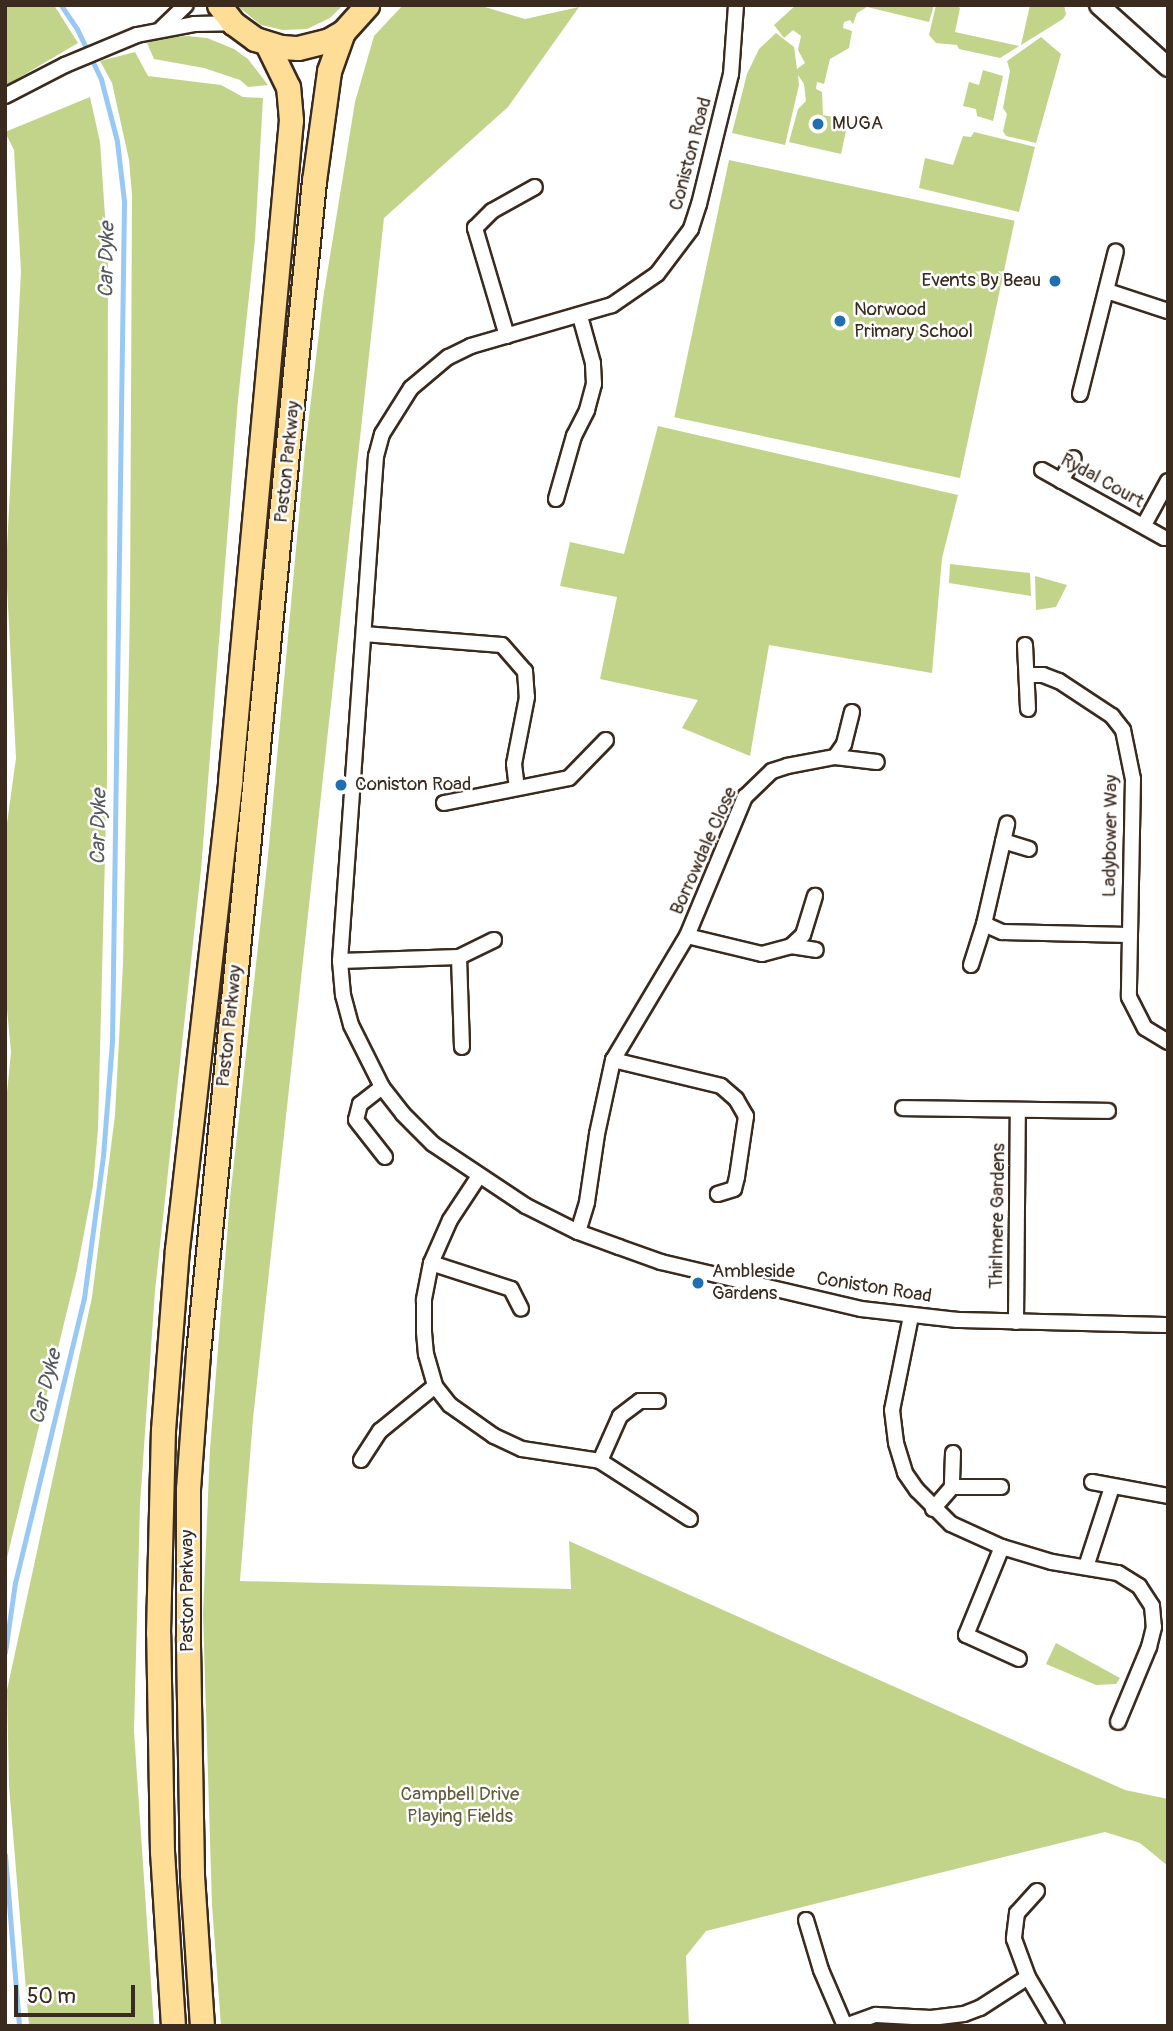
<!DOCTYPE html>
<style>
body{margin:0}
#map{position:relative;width:1173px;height:2031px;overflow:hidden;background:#fff;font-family:Pangolin,sans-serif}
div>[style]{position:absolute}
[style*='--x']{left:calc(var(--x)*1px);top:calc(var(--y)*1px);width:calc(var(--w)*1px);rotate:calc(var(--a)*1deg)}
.green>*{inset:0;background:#c2d489;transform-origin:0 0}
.stream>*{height:5px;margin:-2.5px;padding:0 2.5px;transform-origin:2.5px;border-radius:2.5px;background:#98c9f4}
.roads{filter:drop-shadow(2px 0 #3b2a1e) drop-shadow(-2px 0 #3b2a1e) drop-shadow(0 2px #3b2a1e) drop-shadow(0 -2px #3b2a1e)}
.minor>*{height:14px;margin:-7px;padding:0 7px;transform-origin:7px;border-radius:7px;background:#fff}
.tertiary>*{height:18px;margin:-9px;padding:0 9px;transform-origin:9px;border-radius:9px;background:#fff}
.trunk>*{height:23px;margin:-11.5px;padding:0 11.5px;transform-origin:11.5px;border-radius:11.5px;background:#fedd96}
.dots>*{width:19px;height:19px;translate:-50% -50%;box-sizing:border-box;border:4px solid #fff;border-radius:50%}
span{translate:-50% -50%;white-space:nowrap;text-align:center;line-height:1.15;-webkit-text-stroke:5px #fff;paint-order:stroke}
.poi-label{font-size:19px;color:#3b2a1e}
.left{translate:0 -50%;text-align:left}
.right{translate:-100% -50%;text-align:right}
.street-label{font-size:19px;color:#3b2a1e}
.park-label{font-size:19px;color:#645d3e}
.water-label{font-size:21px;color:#575a5e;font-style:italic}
.frame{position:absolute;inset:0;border:7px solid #3b2a1e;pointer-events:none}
.scale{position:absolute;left:14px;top:1985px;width:121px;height:32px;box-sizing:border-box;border:4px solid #3b2a1e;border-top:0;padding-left:9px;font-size:21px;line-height:24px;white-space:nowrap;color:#3b2a1e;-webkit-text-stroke:5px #fff;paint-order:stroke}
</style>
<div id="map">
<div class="green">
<i style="clip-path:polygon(5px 5px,54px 5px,78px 43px,5px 86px)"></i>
<i style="clip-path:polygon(236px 5px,343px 5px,330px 18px,307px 29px,283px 30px,261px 25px)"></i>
<i style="clip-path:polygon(403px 5px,478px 5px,525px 19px,579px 7px,508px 107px,384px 218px,253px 1419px,240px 1581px,571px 1589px,569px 1541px,1125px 1790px,1168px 1799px,1168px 1866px,1140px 1843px,1105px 1832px,706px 1931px,686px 1956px,689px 2026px,221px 2026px,212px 1905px,203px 1614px,210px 1449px,230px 1198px,268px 856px,305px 450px,323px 299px,355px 102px,374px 36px)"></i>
<i style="clip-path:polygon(796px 5px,934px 5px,929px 22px,867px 7px,857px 13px,853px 24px,850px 20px,844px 22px,843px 28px,852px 31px,849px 48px,830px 59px,824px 84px,817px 82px,816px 89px,822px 92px,823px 115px,843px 119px,841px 129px,846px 131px,841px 154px,789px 142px,798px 109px,806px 101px,804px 84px,798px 75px,799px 85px,785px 145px,732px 133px,747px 74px,759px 49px,776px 33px,794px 47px,797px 69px,805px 63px,798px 50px,801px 36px,793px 30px,784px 38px,774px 25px)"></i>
<i style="clip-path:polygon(936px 5px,956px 5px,960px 8px,955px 32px,1019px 46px,1000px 58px,959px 49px,957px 45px,936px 43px,929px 35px)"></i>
<i style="clip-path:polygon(1030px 5px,1064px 5px,1066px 14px,1063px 19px,1021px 45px)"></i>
<i style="clip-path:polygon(187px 36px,207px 38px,234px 49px,248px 59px,268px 85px,248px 87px,240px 80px,204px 68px,154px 59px,147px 43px,161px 38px)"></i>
<i style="clip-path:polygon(1041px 37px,1061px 54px,1036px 143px,1006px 136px,1003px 131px,1007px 114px,1003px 108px,1010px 71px,1007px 61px)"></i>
<i style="clip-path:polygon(135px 52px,148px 76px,221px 85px,243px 97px,263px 98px,255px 239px,238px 400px,201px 870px,155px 1291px,140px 1504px,134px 1731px,154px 2026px,29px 2026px,9px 1786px,7px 1690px,92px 1297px,115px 1115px,123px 964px,130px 607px,132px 195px,129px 160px,112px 83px,100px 61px)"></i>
<i style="clip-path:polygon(983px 70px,1003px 76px,993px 121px,977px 116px,976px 109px,963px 106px,969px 82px,979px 85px)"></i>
<i style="clip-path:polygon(90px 97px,100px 142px,108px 260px,107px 779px,98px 1129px,93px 1186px,77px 1270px,5px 1566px,5px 1113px,11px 1052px,5px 988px,5px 838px,16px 758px,6px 568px,21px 271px,14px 150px,5px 132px)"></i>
<i style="clip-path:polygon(974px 132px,1035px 147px,1019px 212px,919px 188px,925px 158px,953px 165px,963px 136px,971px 137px)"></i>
<i style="left:729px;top:160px;width:292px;height:263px;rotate:12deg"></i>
<i style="clip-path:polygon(658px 426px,958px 495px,942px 558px,932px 673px,769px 645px,750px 756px,682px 728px,698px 700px,600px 679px,617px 597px,560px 586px,570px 542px,624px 554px)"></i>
<i style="clip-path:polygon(950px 564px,1030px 573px,1031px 596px,949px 583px)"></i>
<i style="clip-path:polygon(1035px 576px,1067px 585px,1056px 607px,1036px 610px)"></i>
<i style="clip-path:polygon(1056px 1643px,1120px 1678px,1116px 1684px,1096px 1685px,1046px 1664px)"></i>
</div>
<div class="stream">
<i style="--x:5;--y:1652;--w:70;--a:-81.8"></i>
<i style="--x:15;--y:1583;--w:293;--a:-76.4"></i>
<i style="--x:84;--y:1298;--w:143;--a:-82.4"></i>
<i style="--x:103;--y:1156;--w:115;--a:-85.5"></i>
<i style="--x:112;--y:1041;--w:840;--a:-89.18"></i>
<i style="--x:124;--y:201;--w:60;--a:-96.7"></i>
<i style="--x:117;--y:141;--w:64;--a:-104.5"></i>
<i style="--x:101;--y:79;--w:55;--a:-115.6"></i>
<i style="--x:77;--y:29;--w:29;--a:-124"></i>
<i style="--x:5;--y:1855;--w:172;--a:85.3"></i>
</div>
<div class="roads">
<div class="minor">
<i style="--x:736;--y:5;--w:69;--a:94.1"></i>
<i style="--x:731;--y:74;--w:134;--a:103.8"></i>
<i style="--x:699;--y:204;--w:26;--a:108"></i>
<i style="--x:691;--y:229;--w:56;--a:127.1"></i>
<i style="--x:657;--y:274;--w:55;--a:145.4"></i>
<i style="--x:612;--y:305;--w:147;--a:163.8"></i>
<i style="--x:471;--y:346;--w:25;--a:154"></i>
<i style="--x:448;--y:357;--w:48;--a:140"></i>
<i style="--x:411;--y:388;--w:54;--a:122.2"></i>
<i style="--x:382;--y:434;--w:23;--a:105"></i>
<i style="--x:376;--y:456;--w:506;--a:94.08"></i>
<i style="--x:340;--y:961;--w:34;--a:85"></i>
<i style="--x:343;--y:995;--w:31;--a:75"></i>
<i style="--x:351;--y:1025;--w:69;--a:63.4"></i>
<i style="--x:382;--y:1087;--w:34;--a:52"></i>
<i style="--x:403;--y:1114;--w:42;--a:45"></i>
<i style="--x:433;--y:1144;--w:112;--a:33.7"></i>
<i style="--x:526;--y:1206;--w:58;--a:26.6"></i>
<i style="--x:578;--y:1232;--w:44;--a:20.1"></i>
<i style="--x:619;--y:1247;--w:45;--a:19.7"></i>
<i style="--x:661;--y:1262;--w:205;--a:13.2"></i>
<i style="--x:861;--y:1309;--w:97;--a:6.5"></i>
<i style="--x:957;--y:1320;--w:211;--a:1.4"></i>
<i style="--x:162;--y:28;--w:33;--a:-44"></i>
<i style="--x:5;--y:96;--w:68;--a:-27.3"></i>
<i style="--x:65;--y:65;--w:78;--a:-22.6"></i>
<i style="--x:137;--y:35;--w:58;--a:-10.9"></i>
<i style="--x:194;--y:24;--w:39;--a:-1"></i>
<i style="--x:1107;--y:291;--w:64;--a:18.2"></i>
<i style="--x:507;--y:336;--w:113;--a:-106.5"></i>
<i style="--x:475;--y:228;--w:24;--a:-45"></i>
<i style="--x:492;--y:211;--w:49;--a:-29.2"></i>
<i style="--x:1080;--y:394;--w:147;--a:-75.9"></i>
<i style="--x:1042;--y:470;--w:140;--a:29.1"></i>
<i style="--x:1061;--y:481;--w:26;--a:-61"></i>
<i style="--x:556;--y:499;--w:66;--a:-74.1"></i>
<i style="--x:574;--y:436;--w:29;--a:-63"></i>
<i style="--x:587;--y:410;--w:27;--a:-75"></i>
<i style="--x:594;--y:384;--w:21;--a:-93"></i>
<i style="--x:593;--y:363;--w:49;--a:-105.5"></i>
<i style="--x:1144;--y:525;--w:50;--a:-61.4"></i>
<i style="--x:364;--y:634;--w:138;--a:4.6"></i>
<i style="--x:502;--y:645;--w:35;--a:49"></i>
<i style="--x:525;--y:671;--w:26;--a:86"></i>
<i style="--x:527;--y:697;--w:68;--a:101"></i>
<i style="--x:514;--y:764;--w:23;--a:83"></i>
<i style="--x:1025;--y:645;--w:64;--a:87.3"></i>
<i style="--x:1027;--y:675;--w:16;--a:0"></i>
<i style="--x:1043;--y:675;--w:17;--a:21"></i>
<i style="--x:1059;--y:681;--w:64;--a:33.4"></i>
<i style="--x:1112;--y:716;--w:18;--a:52"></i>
<i style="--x:1123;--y:730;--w:50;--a:78.5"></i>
<i style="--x:1133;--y:779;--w:218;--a:91.1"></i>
<i style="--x:1129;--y:997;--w:35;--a:63"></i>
<i style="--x:1145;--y:1028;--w:27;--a:31"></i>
<i style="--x:835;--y:757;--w:16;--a:-55"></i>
<i style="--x:844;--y:744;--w:33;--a:-76"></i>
<i style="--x:444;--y:803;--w:127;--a:-11.3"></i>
<i style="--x:569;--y:778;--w:53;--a:-45.8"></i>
<i style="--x:1003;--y:841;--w:27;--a:17"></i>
<i style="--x:984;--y:924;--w:20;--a:24"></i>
<i style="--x:1002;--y:932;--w:126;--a:1.4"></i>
<i style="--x:687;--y:936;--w:77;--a:13.5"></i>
<i style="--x:762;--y:954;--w:30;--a:-15"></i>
<i style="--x:791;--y:946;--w:25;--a:9"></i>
<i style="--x:791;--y:946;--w:16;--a:-43"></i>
<i style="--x:803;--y:935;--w:41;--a:-72.9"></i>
<i style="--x:459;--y:957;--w:39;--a:-26"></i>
<i style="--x:340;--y:961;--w:119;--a:-1.9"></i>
<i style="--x:459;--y:957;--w:90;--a:88.1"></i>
<i style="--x:971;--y:965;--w:43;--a:-72.4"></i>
<i style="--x:984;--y:924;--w:103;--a:-77"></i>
<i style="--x:613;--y:1060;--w:111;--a:13.5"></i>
<i style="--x:721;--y:1086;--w:20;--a:41"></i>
<i style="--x:736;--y:1099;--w:20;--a:60"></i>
<i style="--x:746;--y:1116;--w:62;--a:98.4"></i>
<i style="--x:737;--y:1177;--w:12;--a:104"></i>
<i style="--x:734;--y:1189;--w:17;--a:163"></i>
<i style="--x:382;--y:1087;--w:28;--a:142"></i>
<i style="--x:360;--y:1104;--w:16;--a:104"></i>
<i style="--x:356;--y:1120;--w:47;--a:51.9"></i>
<i style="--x:903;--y:1108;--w:205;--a:0.8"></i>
<i style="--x:479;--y:1176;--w:53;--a:123.4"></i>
<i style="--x:450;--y:1220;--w:47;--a:113.8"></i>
<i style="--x:431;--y:1263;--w:38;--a:101"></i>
<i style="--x:424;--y:1300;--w:32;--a:90"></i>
<i style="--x:424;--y:1332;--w:22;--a:85"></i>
<i style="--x:426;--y:1354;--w:33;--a:74"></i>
<i style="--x:435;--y:1386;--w:24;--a:52"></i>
<i style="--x:450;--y:1405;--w:54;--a:35.2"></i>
<i style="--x:494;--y:1436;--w:31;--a:25"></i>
<i style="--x:522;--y:1449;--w:79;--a:8.7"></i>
<i style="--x:600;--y:1461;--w:107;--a:32.8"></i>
<i style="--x:578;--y:1232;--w:31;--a:-73"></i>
<i style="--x:587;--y:1202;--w:69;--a:-81.6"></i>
<i style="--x:597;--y:1134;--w:76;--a:-77.8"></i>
<i style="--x:613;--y:1060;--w:144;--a:-59.2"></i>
<i style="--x:687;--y:936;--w:151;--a:-67.4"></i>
<i style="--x:745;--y:797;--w:37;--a:-44"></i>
<i style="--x:772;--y:771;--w:16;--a:-18"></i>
<i style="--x:787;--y:766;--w:49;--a:-10.6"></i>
<i style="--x:835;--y:757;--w:42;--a:6.8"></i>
<i style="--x:431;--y:1263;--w:84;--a:18"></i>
<i style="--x:511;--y:1289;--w:22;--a:63"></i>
<i style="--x:911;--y:1316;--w:96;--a:101.4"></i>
<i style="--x:892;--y:1410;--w:33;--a:83"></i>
<i style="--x:896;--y:1443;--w:31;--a:73"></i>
<i style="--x:905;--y:1473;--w:21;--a:55"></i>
<i style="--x:917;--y:1490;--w:48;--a:45"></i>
<i style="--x:951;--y:1524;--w:56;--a:24.3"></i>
<i style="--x:1002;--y:1547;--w:52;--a:16.7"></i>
<i style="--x:1052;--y:1562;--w:67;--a:9.5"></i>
<i style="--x:1118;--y:1573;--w:25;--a:32"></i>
<i style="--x:1139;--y:1586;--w:24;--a:57"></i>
<i style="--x:1152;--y:1606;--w:21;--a:85"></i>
<i style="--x:1154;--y:1627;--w:21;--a:104"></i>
<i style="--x:1149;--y:1647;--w:81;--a:112.5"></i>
<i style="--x:1016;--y:1322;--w:212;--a:-89.5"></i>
<i style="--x:953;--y:1453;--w:34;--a:92"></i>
<i style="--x:952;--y:1487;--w:49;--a:0"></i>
<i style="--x:361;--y:1460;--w:35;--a:-57"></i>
<i style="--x:380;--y:1431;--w:71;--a:-39.3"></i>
<i style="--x:600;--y:1461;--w:49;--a:-66"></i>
<i style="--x:620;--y:1416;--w:25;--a:-37"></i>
<i style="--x:640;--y:1401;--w:18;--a:0"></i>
<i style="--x:1092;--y:1482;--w:77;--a:10.4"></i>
<i style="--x:933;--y:1509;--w:29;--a:-49"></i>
<i style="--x:1002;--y:1547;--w:95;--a:112.2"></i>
<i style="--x:966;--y:1635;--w:58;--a:24.4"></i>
<i style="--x:1086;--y:1567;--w:84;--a:-72"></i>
<i style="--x:1037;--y:1891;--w:30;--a:132"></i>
<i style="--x:1017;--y:1913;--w:26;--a:97"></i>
<i style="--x:1014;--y:1939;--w:40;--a:69.8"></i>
<i style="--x:1028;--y:1977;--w:57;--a:59.4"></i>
<i style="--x:806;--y:1920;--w:52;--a:73.3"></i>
<i style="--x:821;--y:1970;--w:61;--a:66.8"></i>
<i style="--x:845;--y:2026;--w:33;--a:-20"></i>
<i style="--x:876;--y:2015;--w:55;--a:3.1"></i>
<i style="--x:931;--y:2018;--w:33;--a:-7"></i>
<i style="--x:964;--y:2014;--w:17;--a:-21"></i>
<i style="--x:980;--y:2008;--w:57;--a:-32.9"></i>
</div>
<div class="tertiary">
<i style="--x:1099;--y:5;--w:93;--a:41.9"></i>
</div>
<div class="trunk">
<i style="--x:219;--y:5;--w:23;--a:52"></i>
<i style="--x:233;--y:23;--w:27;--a:36"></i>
<i style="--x:255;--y:39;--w:28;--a:17"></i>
<i style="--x:282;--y:47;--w:16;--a:4"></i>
<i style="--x:298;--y:48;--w:32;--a:-14"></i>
<i style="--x:329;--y:40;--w:16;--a:-30"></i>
<i style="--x:343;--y:32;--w:36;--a:-48"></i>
<i style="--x:173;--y:2026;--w:174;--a:-93.6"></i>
<i style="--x:162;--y:1852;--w:219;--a:-91"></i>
<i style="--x:158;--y:1633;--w:203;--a:-88.6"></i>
<i style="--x:163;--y:1430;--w:182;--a:-85.6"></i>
<i style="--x:177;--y:1249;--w:471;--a:-83.5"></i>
<i style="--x:230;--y:781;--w:664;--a:-84.73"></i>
<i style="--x:291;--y:120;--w:33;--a:-95"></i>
<i style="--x:288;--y:87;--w:48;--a:-116"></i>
<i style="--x:202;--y:2026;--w:152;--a:-93.8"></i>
<i style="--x:192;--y:1874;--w:237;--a:-91"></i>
<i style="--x:188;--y:1637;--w:148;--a:-90"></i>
<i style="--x:188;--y:1489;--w:136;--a:-85.8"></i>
<i style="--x:198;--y:1353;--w:1178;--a:-84.35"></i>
<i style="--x:314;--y:181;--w:111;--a:-82.2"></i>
<i style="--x:329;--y:71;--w:41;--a:-70.3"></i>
</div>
</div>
<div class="dots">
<i style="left:818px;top:124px;background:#1f6fb2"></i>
<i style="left:1055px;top:281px;background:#1f6fb2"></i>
<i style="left:840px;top:321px;background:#1f6fb2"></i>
<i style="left:341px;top:785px;background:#1f6fb2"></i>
<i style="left:698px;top:1283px;background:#1f6fb2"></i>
</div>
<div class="poi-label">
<span class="left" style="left:832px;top:124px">MUGA</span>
<span class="right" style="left:1041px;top:281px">Events By Beau</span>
<span class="left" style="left:854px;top:321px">Norwood<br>Primary School</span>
<span class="left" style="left:355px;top:785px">Coniston Road</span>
<span class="left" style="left:712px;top:1283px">Ambleside<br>Gardens</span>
</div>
<div class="street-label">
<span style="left:691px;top:154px;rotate:-75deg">Coniston Road</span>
<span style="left:288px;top:462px;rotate:-84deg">Paston Parkway</span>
<span style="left:1102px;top:481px;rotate:29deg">Rydal Court</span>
<span style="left:1111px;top:836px;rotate:-89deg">Ladybower Way</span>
<span style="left:704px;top:851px;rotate:-66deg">Borrowdale Close</span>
<span style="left:230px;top:1026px;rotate:-84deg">Paston Parkway</span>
<span style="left:998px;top:1216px;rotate:-89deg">Thirlmere Gardens</span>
<span style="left:874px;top:1288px;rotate:9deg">Coniston Road</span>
<span style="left:188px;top:1591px;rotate:-90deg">Paston Parkway</span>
</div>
<div class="park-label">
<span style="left:460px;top:1806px">Campbell Drive<br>Playing Fields</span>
</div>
<div class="water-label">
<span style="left:107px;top:260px;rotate:-89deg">Car Dyke</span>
<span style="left:99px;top:827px;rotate:-89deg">Car Dyke</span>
<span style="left:46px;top:1387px;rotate:-76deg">Car Dyke</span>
</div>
<div class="frame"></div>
<div class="scale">50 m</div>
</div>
